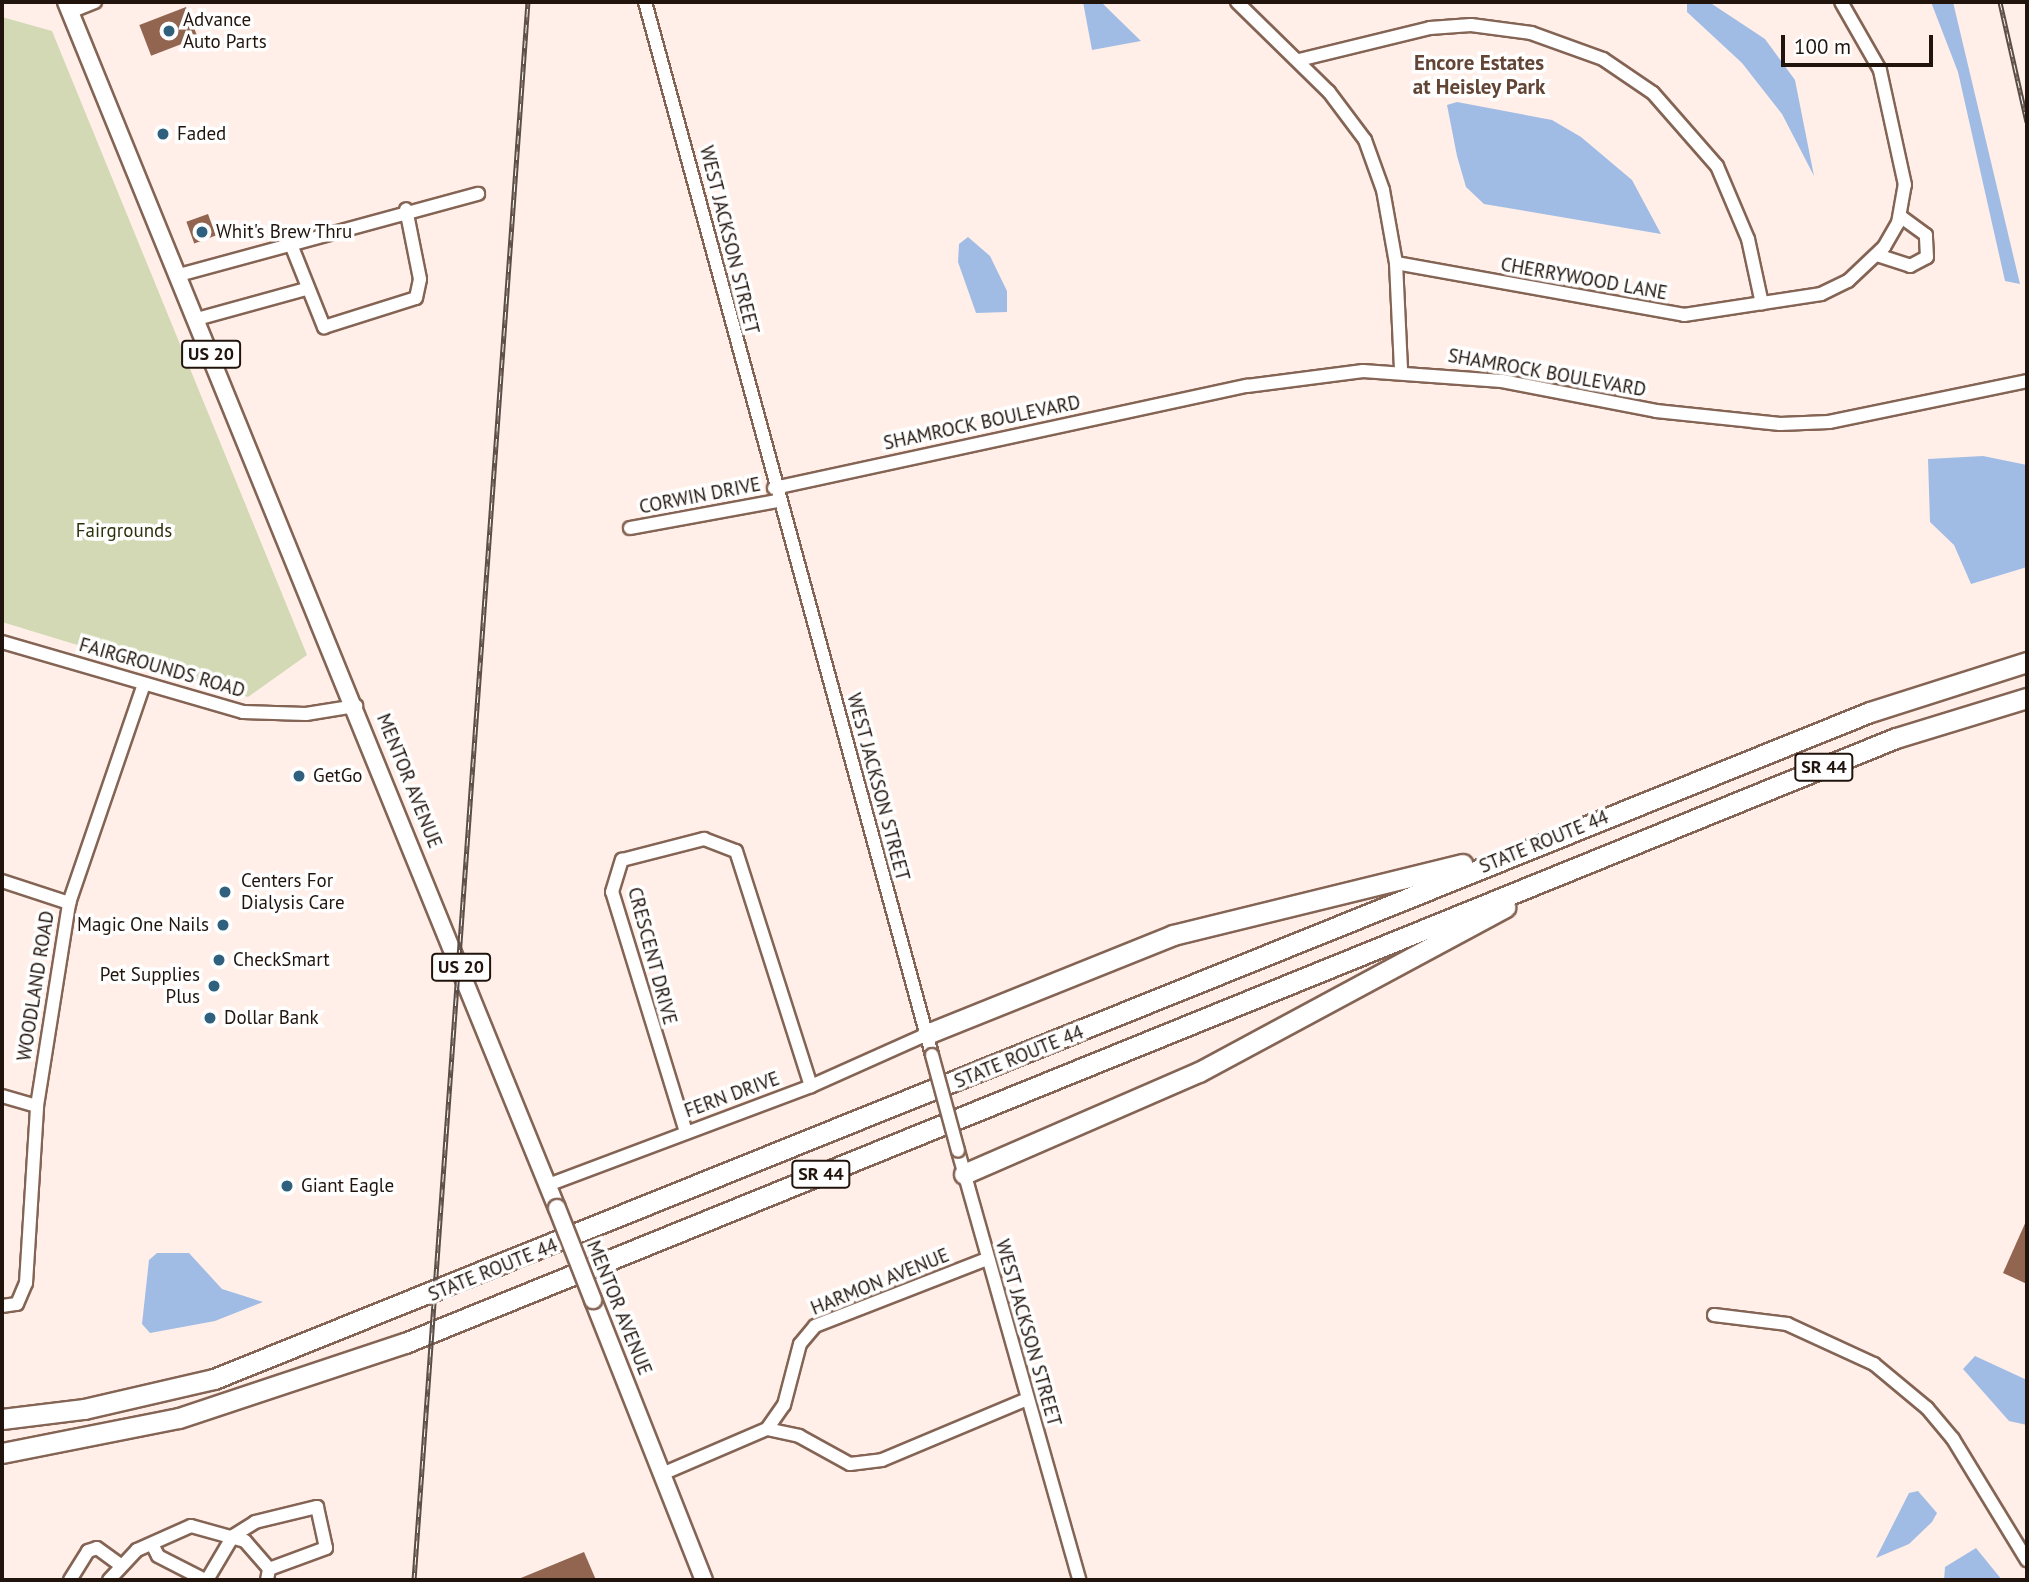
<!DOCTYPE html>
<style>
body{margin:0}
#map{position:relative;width:2029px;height:1582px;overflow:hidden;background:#ffefe8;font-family:"PT Sans",sans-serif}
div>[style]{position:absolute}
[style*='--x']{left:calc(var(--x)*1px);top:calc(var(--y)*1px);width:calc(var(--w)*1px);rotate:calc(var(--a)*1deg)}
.green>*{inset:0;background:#d3d9b4}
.water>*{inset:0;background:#a0bce4}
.building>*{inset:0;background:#916550;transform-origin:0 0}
.roads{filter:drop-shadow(2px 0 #846454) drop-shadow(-2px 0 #846454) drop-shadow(0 2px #846454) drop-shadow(0 -2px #846454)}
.minor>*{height:12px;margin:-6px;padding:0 6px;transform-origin:6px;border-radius:6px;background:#fff}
.major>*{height:16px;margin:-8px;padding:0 8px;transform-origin:8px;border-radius:8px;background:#fff}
.highway>*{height:19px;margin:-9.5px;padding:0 9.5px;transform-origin:9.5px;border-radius:9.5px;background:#fff}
.rail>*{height:5px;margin-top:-2.5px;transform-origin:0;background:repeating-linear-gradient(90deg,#fff 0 8px,#5b4e47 0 16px);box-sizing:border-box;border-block:2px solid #5b4e47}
.bridges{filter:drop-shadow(2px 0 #846454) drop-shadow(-2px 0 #846454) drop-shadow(0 2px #846454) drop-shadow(0 -2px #846454)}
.minor-bridge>*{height:12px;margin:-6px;padding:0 6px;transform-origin:6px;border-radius:6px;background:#fff}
.major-bridge>*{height:16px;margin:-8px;padding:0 8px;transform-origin:8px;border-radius:8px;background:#fff}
.dots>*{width:19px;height:19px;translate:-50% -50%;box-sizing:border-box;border:4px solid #fff;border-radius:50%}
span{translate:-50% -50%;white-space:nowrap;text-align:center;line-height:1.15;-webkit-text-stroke:7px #fff;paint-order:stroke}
.shield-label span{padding:2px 5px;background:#fff;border:2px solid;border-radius:5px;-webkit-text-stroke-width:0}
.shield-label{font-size:18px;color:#20140d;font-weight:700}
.poi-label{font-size:19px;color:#20140d}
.left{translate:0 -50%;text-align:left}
.right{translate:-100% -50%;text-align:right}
.street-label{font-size:19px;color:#20140d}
.park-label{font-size:19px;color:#2d310b}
.neighbourhood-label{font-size:21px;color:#634536;font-weight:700}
.frame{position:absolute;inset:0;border:4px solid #20140d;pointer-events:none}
.scale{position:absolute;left:1781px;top:35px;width:152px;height:32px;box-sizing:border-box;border:4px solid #20140d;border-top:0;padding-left:9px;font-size:21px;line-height:24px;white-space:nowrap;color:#20140d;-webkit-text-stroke:5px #fff;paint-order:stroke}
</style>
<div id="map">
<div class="green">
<i style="clip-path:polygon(2px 17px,52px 31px,307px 655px,248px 697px,2px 622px)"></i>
</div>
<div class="water">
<i style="clip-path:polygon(1083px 2px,1101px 2px,1141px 41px,1092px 50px)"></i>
<i style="clip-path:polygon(1709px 2px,1765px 39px,1795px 80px,1814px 176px,1782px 114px,1742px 63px,1687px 12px,1687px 2px)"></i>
<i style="clip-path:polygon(1931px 2px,1953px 2px,2020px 284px,2005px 281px,1958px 72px)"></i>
<i style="clip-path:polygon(1457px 102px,1552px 120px,1581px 137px,1632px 180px,1661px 234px,1484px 204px,1466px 187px,1457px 156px,1447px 105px)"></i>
<i style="clip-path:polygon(968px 237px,990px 256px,1007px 291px,1007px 312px,976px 313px,958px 262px,959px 244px)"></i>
<i style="clip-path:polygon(1983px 456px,2027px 465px,2027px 567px,1971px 584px,1954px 545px,1930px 522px,1928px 459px)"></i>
<i style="clip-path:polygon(157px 1253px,189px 1253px,222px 1289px,263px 1302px,215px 1321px,150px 1333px,142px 1324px,149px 1260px)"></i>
<i style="clip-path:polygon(1975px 1356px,2027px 1380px,2027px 1425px,2009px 1421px,1963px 1369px)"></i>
<i style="clip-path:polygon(1918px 1491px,1937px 1513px,1932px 1522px,1909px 1544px,1876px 1558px,1909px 1493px)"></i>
<i style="clip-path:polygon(1976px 1548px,2002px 1580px,1944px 1580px,1945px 1567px)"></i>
</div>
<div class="building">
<i style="left:186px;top:7px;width:33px;height:50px;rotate:69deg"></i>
<i style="left:208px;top:214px;width:23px;height:23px;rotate:70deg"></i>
<i style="clip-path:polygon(2027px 1219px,2027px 1284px,2003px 1273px)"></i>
<i style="clip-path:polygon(584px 1552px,596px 1580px,516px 1580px)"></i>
</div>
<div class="roads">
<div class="minor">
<i style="--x:645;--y:2;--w:1091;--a:74.75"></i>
<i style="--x:1237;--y:2;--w:129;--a:44.4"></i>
<i style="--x:1329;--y:92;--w:60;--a:53.1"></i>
<i style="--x:1365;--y:140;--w:53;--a:70.2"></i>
<i style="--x:1383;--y:190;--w:74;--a:79.9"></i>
<i style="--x:1396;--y:263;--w:108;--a:87.3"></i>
<i style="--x:70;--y:12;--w:27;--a:-22"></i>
<i style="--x:1299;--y:60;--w:135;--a:-13.7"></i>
<i style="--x:1430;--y:28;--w:41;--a:-4.2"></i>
<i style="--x:1471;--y:25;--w:61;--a:7.6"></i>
<i style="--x:1531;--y:33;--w:77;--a:19.9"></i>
<i style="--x:1603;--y:59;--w:60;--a:34.2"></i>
<i style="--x:1653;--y:93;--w:97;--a:48.8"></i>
<i style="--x:1717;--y:166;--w:79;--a:67"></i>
<i style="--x:1748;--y:239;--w:66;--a:77.8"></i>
<i style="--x:290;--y:242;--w:92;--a:68.2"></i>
<i style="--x:324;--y:327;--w:96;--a:-17.5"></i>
<i style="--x:416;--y:298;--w:19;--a:-78"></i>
<i style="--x:420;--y:279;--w:71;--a:-101.3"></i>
<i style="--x:1877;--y:255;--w:35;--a:18"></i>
<i style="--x:1910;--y:266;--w:19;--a:-28"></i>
<i style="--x:1927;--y:257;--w:22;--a:-93"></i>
<i style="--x:1926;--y:235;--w:32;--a:-144"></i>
<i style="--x:1396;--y:263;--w:293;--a:10.2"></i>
<i style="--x:1684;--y:315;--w:139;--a:-8.7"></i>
<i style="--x:1821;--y:294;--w:30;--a:-26"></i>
<i style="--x:1848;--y:281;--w:50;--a:-43.4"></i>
<i style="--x:1884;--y:247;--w:28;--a:-60"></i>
<i style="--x:1898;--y:223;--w:39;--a:-80"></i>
<i style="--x:1905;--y:185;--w:118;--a:-102.3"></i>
<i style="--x:1880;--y:70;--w:78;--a:-119.8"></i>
<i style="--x:179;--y:275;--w:310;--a:-15.2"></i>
<i style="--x:197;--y:319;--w:113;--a:-15.4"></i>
<i style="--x:774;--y:488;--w:484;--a:-12.2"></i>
<i style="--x:1247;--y:386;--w:117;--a:-7.4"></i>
<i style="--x:1363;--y:371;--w:139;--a:4.1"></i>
<i style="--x:1502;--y:381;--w:157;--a:11"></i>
<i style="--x:1656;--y:411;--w:125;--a:6"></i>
<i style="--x:1780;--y:424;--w:49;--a:-2.3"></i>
<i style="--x:1829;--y:422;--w:202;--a:-11.7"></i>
<i style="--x:630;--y:528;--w:149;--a:-10.4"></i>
<i style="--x:2;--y:642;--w:251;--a:16.2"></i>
<i style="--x:243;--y:712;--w:63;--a:1.8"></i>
<i style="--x:306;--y:714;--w:51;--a:-9.1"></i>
<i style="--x:2;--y:881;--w:71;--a:18.2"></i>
<i style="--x:2;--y:1096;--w:36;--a:16"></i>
<i style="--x:686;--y:1132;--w:251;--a:-107.1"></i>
<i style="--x:612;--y:892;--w:34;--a:-73"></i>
<i style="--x:622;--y:860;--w:85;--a:-14.4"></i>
<i style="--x:704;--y:839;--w:34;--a:21"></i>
<i style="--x:736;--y:851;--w:247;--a:72.3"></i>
<i style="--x:958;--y:1151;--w:446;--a:74.2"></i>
<i style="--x:548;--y:1185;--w:281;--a:-20.6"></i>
<i style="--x:811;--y:1086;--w:127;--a:-24.1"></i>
<i style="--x:2;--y:1306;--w:15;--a:-8"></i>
<i style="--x:17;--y:1304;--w:23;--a:-67"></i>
<i style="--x:26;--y:1283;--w:177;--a:-86.4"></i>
<i style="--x:37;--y:1106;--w:206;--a:-81"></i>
<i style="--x:69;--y:903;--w:231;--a:-71.1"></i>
<i style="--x:1714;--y:1315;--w:74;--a:7"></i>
<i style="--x:1787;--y:1324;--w:96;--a:24.7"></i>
<i style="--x:1874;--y:1364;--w:69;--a:39.7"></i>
<i style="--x:1927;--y:1408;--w:40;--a:50"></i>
<i style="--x:1953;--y:1439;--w:142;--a:58.6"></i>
<i style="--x:767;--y:1429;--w:29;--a:-55"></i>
<i style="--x:784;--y:1405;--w:63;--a:-75.3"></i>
<i style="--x:800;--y:1344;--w:23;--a:-50"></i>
<i style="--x:815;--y:1326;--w:185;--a:-21.3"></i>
<i style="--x:662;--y:1474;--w:114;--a:-23.2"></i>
<i style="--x:767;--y:1429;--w:33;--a:12"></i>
<i style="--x:799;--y:1436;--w:58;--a:28.8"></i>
<i style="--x:850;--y:1464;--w:32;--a:-7"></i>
<i style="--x:882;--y:1460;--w:157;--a:-22.8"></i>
<i style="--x:152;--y:1544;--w:13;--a:63"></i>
<i style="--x:158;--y:1556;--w:53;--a:27.1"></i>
<i style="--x:70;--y:1580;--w:34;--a:-58"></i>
<i style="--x:88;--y:1551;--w:9;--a:-18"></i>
<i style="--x:97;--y:1548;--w:27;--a:36"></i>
<i style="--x:109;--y:1580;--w:41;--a:-47"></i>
<i style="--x:137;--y:1550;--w:59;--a:-24"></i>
<i style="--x:191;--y:1526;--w:56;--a:15.5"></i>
<i style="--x:245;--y:1541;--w:37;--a:49"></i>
<i style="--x:269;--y:1569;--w:11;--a:100"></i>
<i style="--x:207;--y:1580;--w:51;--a:-59.4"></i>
<i style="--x:233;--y:1536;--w:26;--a:-32"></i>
<i style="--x:255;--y:1522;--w:64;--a:-13.6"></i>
<i style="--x:317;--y:1507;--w:42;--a:77.6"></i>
<i style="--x:326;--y:1548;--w:61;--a:159.8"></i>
</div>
<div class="major">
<i style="--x:66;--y:2;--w:1302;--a:67.85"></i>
<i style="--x:593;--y:1300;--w:301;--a:68.4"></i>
</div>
<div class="highway">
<i style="--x:927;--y:1034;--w:265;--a:-21.9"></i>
<i style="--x:1173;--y:935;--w:298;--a:-13.8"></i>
<i style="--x:964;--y:1174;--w:256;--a:-23.5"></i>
<i style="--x:1199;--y:1072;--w:348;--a:-28.3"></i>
<i style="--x:2;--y:1419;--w:83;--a:-7"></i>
<i style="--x:84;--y:1409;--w:133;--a:-13"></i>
<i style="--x:214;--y:1379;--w:1785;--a:-21.94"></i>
<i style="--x:1870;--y:712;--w:165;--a:-17.7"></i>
<i style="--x:2;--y:1453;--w:180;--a:-11.2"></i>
<i style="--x:179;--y:1418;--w:238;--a:-18.4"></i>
<i style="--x:405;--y:1343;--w:1609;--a:-22.09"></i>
<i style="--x:1896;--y:738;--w:137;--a:-17"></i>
</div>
</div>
<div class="rail">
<i style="--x:2000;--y:2;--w:123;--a:77.3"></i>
<i style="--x:414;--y:1580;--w:1582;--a:-85.87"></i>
</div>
<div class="bridges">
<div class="minor-bridge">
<i style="--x:932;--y:1055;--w:99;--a:74.8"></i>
</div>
<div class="major-bridge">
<i style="--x:557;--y:1208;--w:99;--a:68.6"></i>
</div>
</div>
<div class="dots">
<i style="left:169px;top:31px;background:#2f617e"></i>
<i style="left:163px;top:134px;background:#2f617e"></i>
<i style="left:202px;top:232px;background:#2f617e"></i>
<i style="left:299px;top:776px;background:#2f617e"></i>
<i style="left:225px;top:892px;background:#2f617e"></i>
<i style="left:223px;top:925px;background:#2f617e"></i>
<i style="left:219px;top:960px;background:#2f617e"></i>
<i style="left:214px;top:986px;background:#2f617e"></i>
<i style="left:210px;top:1018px;background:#2f617e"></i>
<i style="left:287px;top:1186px;background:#2f617e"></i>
</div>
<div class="shield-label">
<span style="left:211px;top:354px">US 20</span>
<span style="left:1824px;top:767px">SR 44</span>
<span style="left:461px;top:967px">US 20</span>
<span style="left:821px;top:1174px">SR 44</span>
</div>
<div class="poi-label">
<span class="left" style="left:183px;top:31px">Advance<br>Auto Parts</span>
<span class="left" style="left:177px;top:134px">Faded</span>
<span class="left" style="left:216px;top:232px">Whit's Brew Thru</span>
<span class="left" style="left:313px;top:776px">GetGo</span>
<span class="left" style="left:241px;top:892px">Centers For<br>Dialysis Care</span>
<span class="right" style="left:209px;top:925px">Magic One Nails</span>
<span class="left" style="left:233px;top:960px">CheckSmart</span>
<span class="right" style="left:200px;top:986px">Pet Supplies<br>Plus</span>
<span class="left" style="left:224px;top:1018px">Dollar Bank</span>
<span class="left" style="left:301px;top:1186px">Giant Eagle</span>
</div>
<div class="street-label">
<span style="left:729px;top:240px;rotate:76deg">WEST JACKSON STREET</span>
<span style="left:1584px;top:279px;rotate:10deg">CHERRYWOOD LANE</span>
<span style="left:1547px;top:373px;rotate:10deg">SHAMROCK BOULEVARD</span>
<span style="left:982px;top:423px;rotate:-12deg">SHAMROCK BOULEVARD</span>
<span style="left:700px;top:496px;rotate:-11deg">CORWIN DRIVE</span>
<span style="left:162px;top:668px;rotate:16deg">FAIRGROUNDS ROAD</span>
<span style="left:409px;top:781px;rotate:68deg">MENTOR AVENUE</span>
<span style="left:878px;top:787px;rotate:75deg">WEST JACKSON STREET</span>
<span style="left:1544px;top:842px;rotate:-22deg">STATE ROUTE 44</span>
<span style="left:652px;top:956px;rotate:75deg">CRESCENT DRIVE</span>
<span style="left:36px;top:986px;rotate:-81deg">WOODLAND ROAD</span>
<span style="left:1019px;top:1057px;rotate:-22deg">STATE ROUTE 44</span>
<span style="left:732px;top:1095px;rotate:-20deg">FERN DRIVE</span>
<span style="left:493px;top:1270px;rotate:-22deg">STATE ROUTE 44</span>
<span style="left:880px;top:1282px;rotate:-22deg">HARMON AVENUE</span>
<span style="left:619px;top:1308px;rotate:68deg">MENTOR AVENUE</span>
<span style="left:1028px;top:1333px;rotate:74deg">WEST JACKSON STREET</span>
</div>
<div class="park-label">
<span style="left:124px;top:531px">Fairgrounds</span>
</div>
<div class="neighbourhood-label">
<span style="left:1479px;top:75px">Encore Estates<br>at Heisley Park</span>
</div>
<div class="frame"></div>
<div class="scale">100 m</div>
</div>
